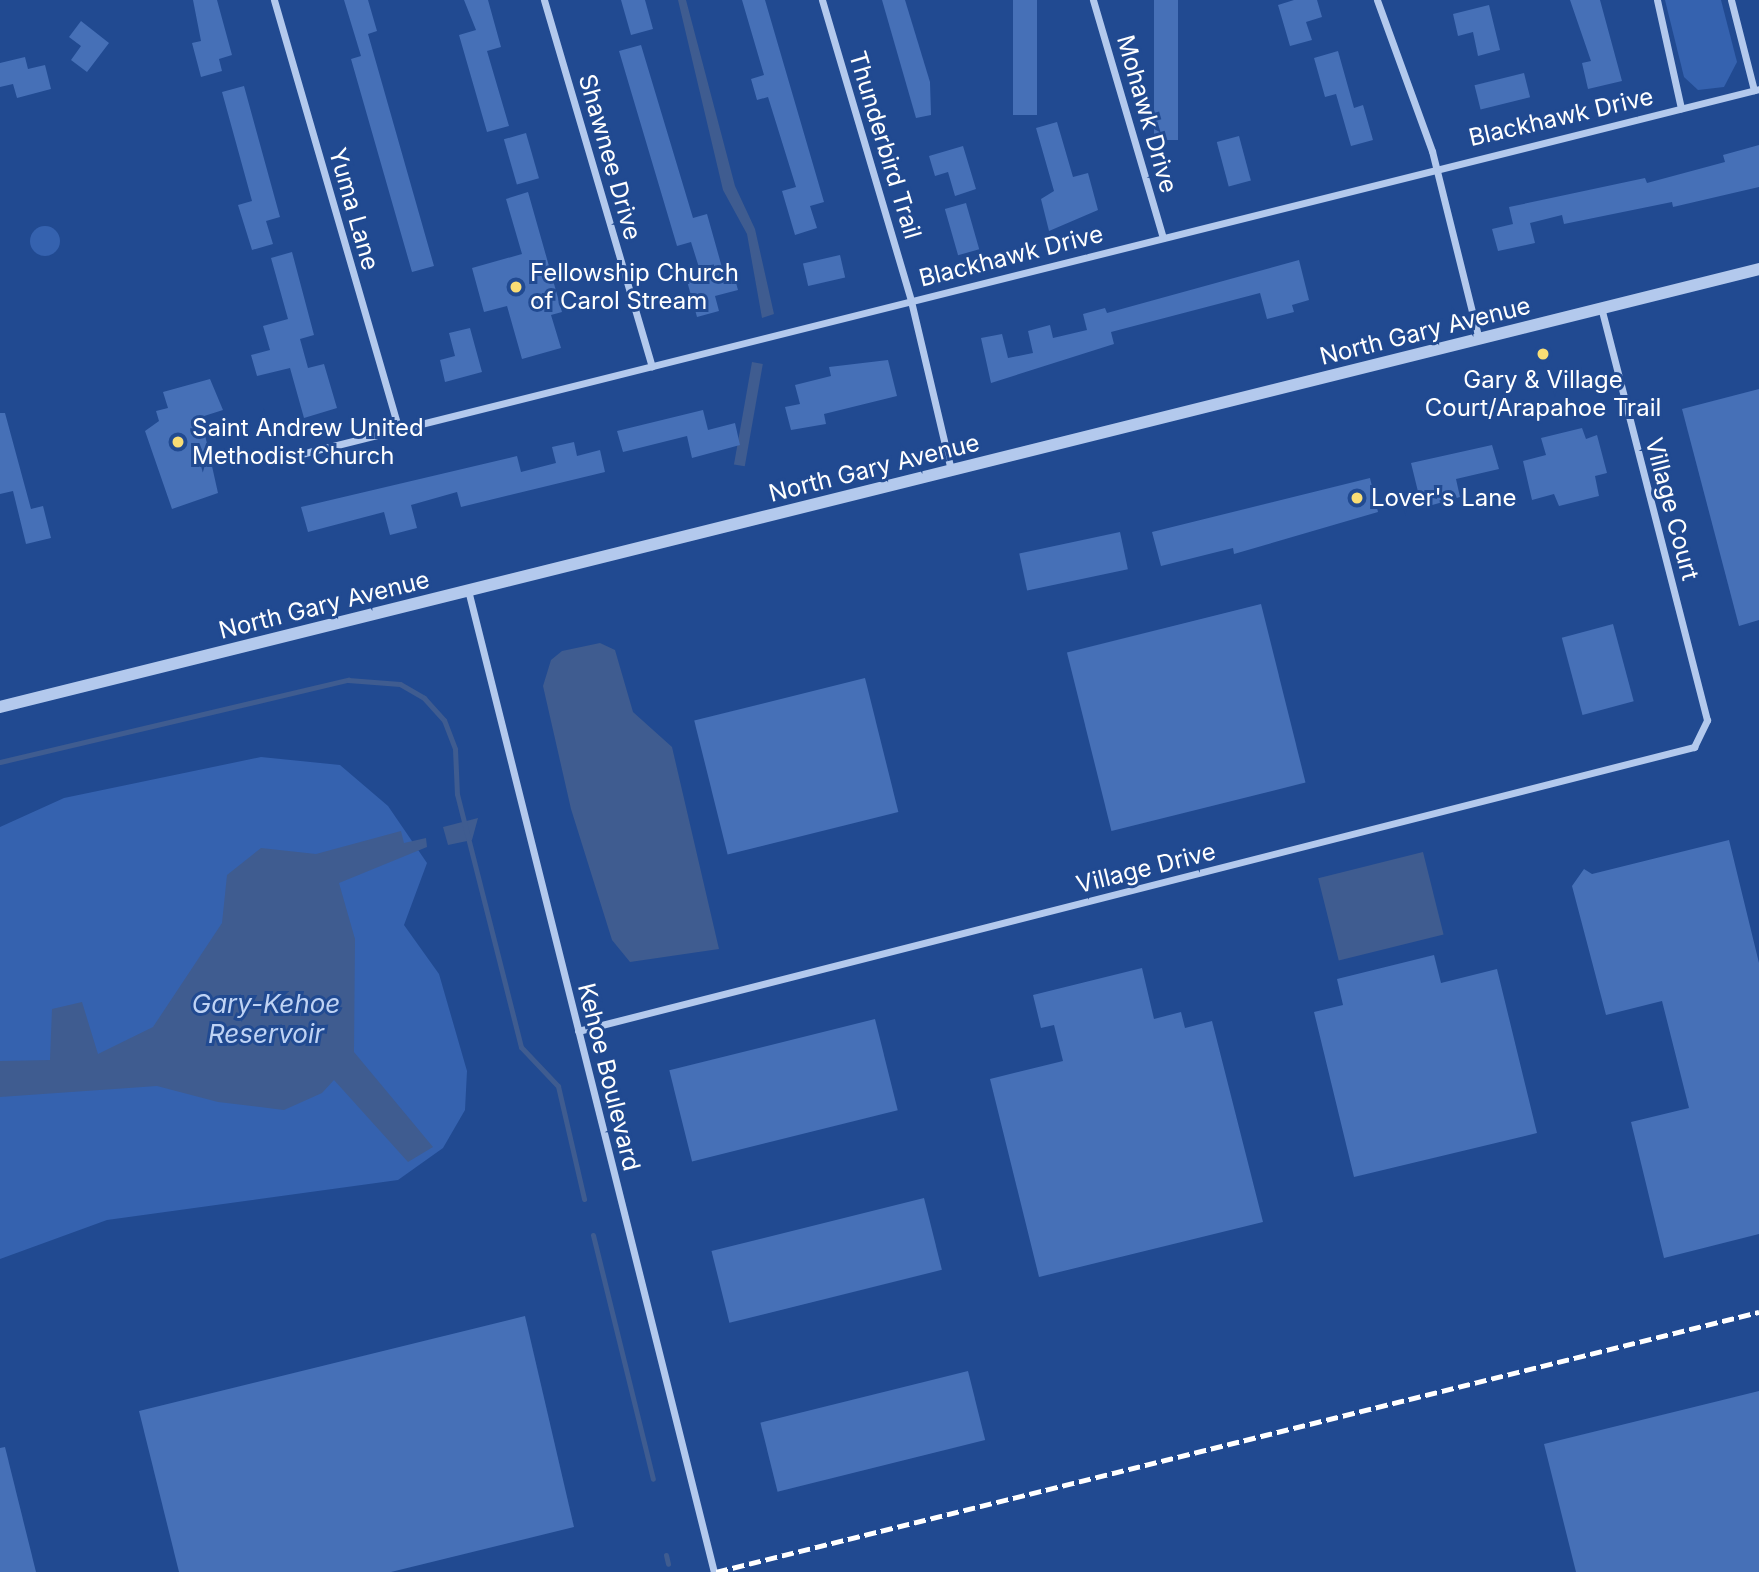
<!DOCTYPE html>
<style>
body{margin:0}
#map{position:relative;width:1759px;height:1572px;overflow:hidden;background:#214a91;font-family:Inter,sans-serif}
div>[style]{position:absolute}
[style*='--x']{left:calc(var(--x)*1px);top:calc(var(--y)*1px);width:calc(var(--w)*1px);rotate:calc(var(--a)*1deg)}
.green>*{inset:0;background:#3562af}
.round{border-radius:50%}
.water>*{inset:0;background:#3f5c90;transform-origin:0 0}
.stream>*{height:5px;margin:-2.5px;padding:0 2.5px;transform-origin:2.5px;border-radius:2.5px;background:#3f5c90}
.building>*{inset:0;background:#4670b7;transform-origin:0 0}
.minor>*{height:7px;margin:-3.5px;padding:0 3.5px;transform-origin:3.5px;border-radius:3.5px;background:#b3c9ed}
.tertiary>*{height:12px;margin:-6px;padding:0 6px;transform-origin:6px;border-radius:6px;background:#b3c9ed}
.rail>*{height:5px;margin-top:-2.5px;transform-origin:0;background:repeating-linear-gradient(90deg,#fff 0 12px,transparent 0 17px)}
.dots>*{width:19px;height:19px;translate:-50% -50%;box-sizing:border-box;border:4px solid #214a91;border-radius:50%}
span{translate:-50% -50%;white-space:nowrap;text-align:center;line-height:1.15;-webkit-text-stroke:6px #214a91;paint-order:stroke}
.street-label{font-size:24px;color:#fff}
.poi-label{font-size:24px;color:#fff}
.left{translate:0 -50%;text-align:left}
.water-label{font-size:26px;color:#bfd3f4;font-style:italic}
</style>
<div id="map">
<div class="green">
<i style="clip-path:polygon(1665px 0,1721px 0,1737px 62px,1724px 87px,1698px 90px,1684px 77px)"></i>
<i class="round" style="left:30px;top:226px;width:30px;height:30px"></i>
<i style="clip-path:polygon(261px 757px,340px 765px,388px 806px,427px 863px,404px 925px,439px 974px,467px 1071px,465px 1110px,443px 1148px,398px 1180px,107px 1220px,0 1259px,0 827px,64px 798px)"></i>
</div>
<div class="water">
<i style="clip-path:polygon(678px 0,686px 0,735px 186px,755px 229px,774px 314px,762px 318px,747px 234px,723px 190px)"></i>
<i style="left:752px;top:362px;width:11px;height:104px;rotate:10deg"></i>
<i style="clip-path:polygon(600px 643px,615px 650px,633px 712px,672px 747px,719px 949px,630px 962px,612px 940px,571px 809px,543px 686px,551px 660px,562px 651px)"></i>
<i style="clip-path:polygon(478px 818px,472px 840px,448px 845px,443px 827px)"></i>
<i style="clip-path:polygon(401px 831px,404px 843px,426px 838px,427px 847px,339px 883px,355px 939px,354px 1052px,433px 1147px,408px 1162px,334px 1080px,322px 1093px,284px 1110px,218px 1102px,157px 1086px,0 1097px,0 1061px,50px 1060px,52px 1009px,82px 1002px,98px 1054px,153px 1027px,222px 923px,227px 875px,261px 848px,316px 854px)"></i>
<i style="left:1423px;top:852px;width:85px;height:108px;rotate:76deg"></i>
</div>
<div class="stream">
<i style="--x:0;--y:762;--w:358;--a:-13.3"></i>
<i style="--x:348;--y:680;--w:52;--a:4.4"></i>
<i style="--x:400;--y:684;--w:28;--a:30"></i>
<i style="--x:424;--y:698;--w:30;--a:48"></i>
<i style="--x:444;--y:720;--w:31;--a:69"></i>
<i style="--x:455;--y:749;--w:45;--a:87.5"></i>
<i style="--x:457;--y:794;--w:261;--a:75.8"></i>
<i style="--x:521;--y:1047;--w:54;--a:46.5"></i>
<i style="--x:558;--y:1086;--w:116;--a:77"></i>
<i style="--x:593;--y:1235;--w:251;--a:76.2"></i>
<i style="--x:666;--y:1555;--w:9;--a:77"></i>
</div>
<div class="building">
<i style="clip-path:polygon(193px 0,217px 0,232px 55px,219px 59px,222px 71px,201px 77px,192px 43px,201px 41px)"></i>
<i style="clip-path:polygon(344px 0,368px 0,377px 31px,368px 34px,434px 266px,412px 272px,351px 59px,361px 56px)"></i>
<i style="clip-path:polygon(464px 0,488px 0,501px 47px,487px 51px,509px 126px,487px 132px,459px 35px,476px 30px)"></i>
<i style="clip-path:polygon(621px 0,645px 0,653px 29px,631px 35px)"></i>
<i style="clip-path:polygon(742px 0,765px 0,824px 202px,810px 206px,817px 228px,795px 235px,782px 191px,796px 187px,768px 97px,757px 100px,751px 79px,764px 75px)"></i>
<i style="clip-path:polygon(882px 0,905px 0,930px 82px,931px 115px,916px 118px)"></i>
<i style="left:1013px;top:0;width:24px;height:115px"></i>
<i style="left:1154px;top:0;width:24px;height:140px"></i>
<i style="clip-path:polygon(1294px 0,1317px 0,1322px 17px,1306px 22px,1312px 40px,1290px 46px,1278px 5px)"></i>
<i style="clip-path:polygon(1570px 0,1600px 0,1622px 81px,1588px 89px,1582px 63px,1591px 61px)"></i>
<i style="clip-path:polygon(1489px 5px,1500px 50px,1478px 56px,1473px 32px,1458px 36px,1453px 14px)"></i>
<i style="clip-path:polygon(81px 21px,109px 43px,87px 72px,71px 60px,81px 46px,69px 37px)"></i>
<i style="clip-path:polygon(641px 45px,693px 218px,707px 214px,723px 271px,732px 268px,738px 290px,715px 296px,719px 311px,697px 317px,687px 281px,702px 277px,691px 242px,677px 246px,619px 51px)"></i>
<i style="clip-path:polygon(1338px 51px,1354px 108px,1363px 105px,1373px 140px,1351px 146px,1336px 94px,1325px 97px,1314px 58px)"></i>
<i style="clip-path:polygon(25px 57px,28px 69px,45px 65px,51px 89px,17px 98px,13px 84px,0 87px,0 63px)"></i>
<i style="left:1524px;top:73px;width:25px;height:51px;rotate:76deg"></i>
<i style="clip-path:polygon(244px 86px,280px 217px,266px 221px,273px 244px,252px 250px,238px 205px,252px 201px,222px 92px)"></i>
<i style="clip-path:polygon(1057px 122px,1073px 177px,1088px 173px,1098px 210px,1049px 231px,1041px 199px,1054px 191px,1036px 128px)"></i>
<i style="left:526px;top:133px;width:47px;height:23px;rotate:74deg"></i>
<i style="left:1239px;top:136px;width:46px;height:23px;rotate:75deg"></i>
<i style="clip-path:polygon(1759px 145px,1759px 187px,1673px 207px,1672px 202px,1564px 224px,1562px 215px,1530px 223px,1535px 243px,1498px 251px,1492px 229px,1513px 224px,1509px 207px,1645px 178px,1647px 183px,1725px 162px,1723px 155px)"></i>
<i style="clip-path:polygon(963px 146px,976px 189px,955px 196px,948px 172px,935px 176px,929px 156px)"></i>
<i style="clip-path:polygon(528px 192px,562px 312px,551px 315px,561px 348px,522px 359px,507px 306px,484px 312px,472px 268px,522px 254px,506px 199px)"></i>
<i style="left:966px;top:203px;width:48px;height:22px;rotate:74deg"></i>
<i style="clip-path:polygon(292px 252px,314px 335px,300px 339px,308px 368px,324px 364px,337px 408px,304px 418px,290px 368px,257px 376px,251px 355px,270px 350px,263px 326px,288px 319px,271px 258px)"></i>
<i style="left:840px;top:255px;width:23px;height:38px;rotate:77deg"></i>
<i style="clip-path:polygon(1299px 260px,1309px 300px,1292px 305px,1294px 312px,1267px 319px,1260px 293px,1111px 332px,1114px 344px,991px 383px,981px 338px,1002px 334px,1008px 358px,1033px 353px,1028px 331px,1050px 325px,1053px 338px,1087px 330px,1083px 314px,1105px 308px,1107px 313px)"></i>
<i style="clip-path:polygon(470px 328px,482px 372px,445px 382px,440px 360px,455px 356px,449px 333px)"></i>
<i style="clip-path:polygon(888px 360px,897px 396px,824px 414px,826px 424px,791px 430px,785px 407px,800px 404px,795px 385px,831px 376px,829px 367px)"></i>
<i style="clip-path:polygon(210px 379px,223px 410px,201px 417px,218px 493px,172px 509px,145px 431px,159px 421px,156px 411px,168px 408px,163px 392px)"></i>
<i style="clip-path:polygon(1759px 389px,1759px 620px,1739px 626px,1682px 409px)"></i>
<i style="clip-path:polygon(703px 410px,708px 430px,735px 423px,740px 445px,692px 458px,687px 436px,623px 452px,617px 431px)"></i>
<i style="clip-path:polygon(0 413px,5px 413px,31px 509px,43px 506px,51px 538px,26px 544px,13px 491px,0 494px)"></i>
<i style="clip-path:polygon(1582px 428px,1586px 439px,1597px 435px,1607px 473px,1595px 476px,1599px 496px,1559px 506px,1554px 494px,1532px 500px,1523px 461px,1546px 455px,1541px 438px)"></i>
<i style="clip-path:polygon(574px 442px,577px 456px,600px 450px,605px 472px,461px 507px,457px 492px,411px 505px,417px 528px,390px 535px,384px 512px,308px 532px,301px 507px,517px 456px,521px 472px,556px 463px,552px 447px)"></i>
<i style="clip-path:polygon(1492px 445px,1499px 469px,1456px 479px,1460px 497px,1422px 508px,1411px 463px)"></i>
<i style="clip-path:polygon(1370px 478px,1378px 512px,1234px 554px,1233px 548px,1161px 566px,1152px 532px)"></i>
<i style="left:1120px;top:532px;width:38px;height:103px;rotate:78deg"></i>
<i style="left:1261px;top:604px;width:184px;height:200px;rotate:76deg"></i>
<i style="left:1613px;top:624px;width:80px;height:53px;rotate:75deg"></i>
<i style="left:865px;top:678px;width:138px;height:176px;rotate:76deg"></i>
<i style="clip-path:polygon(1729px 840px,1759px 963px,1759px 1234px,1664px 1258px,1631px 1122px,1689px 1108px,1662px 1001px,1606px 1015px,1572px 886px,1584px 869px,1592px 874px)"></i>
<i style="clip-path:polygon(1434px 955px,1441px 983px,1497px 969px,1537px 1133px,1354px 1177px,1314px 1012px,1343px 1005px,1337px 979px)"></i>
<i style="clip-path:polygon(1142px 968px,1154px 1019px,1181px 1012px,1185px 1028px,1212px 1021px,1263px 1222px,1039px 1277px,990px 1079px,1063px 1061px,1054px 1025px,1041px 1028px,1033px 995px)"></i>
<i style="left:875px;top:1019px;width:94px;height:212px;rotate:76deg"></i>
<i style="left:924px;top:1198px;width:74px;height:219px;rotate:76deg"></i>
<i style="clip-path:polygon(525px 1316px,574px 1527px,391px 1572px,179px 1572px,139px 1411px)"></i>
<i style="left:968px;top:1371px;width:71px;height:214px;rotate:76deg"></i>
<i style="clip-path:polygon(1759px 1391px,1759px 1572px,1576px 1572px,1544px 1444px)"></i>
<i style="clip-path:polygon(5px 1447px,36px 1572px,0 1572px,0 1448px)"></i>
</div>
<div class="minor">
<i style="--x:274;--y:0;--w:447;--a:73.8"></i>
<i style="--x:544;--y:0;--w:382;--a:73.6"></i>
<i style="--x:822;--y:0;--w:314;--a:73.5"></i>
<i style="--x:911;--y:301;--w:174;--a:76.7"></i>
<i style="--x:1093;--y:0;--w:248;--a:73.6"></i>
<i style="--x:1377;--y:0;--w:161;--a:70"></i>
<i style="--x:1432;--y:151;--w:194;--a:76"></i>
<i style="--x:1657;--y:0;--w:111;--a:77.5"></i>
<i style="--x:1731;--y:0;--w:93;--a:75.7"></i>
<i style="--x:273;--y:461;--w:1532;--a:-14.05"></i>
<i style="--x:468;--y:590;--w:1012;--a:75.94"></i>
<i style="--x:578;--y:1031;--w:1152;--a:-14.28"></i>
<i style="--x:1694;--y:747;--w:30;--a:-64"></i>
<i style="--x:1707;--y:720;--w:425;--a:-104.4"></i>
</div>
<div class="tertiary">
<i style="--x:0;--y:707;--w:1813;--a:-13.98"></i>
</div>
<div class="rail">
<i style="--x:716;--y:1572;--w:1075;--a:-14"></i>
</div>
<div class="dots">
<i style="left:516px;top:287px;background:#f9dd75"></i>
<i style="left:1543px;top:354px;background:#f9dd75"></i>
<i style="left:178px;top:442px;background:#f9dd75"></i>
<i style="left:1357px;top:498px;background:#f9dd75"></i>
</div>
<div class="street-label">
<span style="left:1147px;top:114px;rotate:74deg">Mohawk Drive</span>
<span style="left:1561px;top:117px;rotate:-13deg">Blackhawk Drive</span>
<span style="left:885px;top:145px;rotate:73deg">Thunderbird Trail</span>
<span style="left:610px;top:157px;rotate:74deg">Shawnee Drive</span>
<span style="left:354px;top:209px;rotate:74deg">Yuma Lane</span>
<span style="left:1011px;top:256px;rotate:-14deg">Blackhawk Drive</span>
<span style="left:1425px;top:331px;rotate:-14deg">North Gary Avenue</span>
<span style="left:874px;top:468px;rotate:-14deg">North Gary Avenue</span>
<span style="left:1672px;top:509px;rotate:75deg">Village Court</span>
<span style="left:324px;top:605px;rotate:-14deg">North Gary Avenue</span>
<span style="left:1146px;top:868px;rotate:-14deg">Village Drive</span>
<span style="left:609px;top:1077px;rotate:76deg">Kehoe Boulevard</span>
</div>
<div class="poi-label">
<span class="left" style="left:530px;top:287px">Fellowship Church<br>of Carol Stream</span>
<span style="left:1543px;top:394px">Gary &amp; Village<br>Court/Arapahoe Trail</span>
<span class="left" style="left:192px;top:442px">Saint Andrew United<br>Methodist Church</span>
<span class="left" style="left:1371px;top:498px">Lover's Lane</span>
</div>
<div class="water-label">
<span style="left:266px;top:1019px">Gary-Kehoe<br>Reservoir</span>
</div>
</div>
